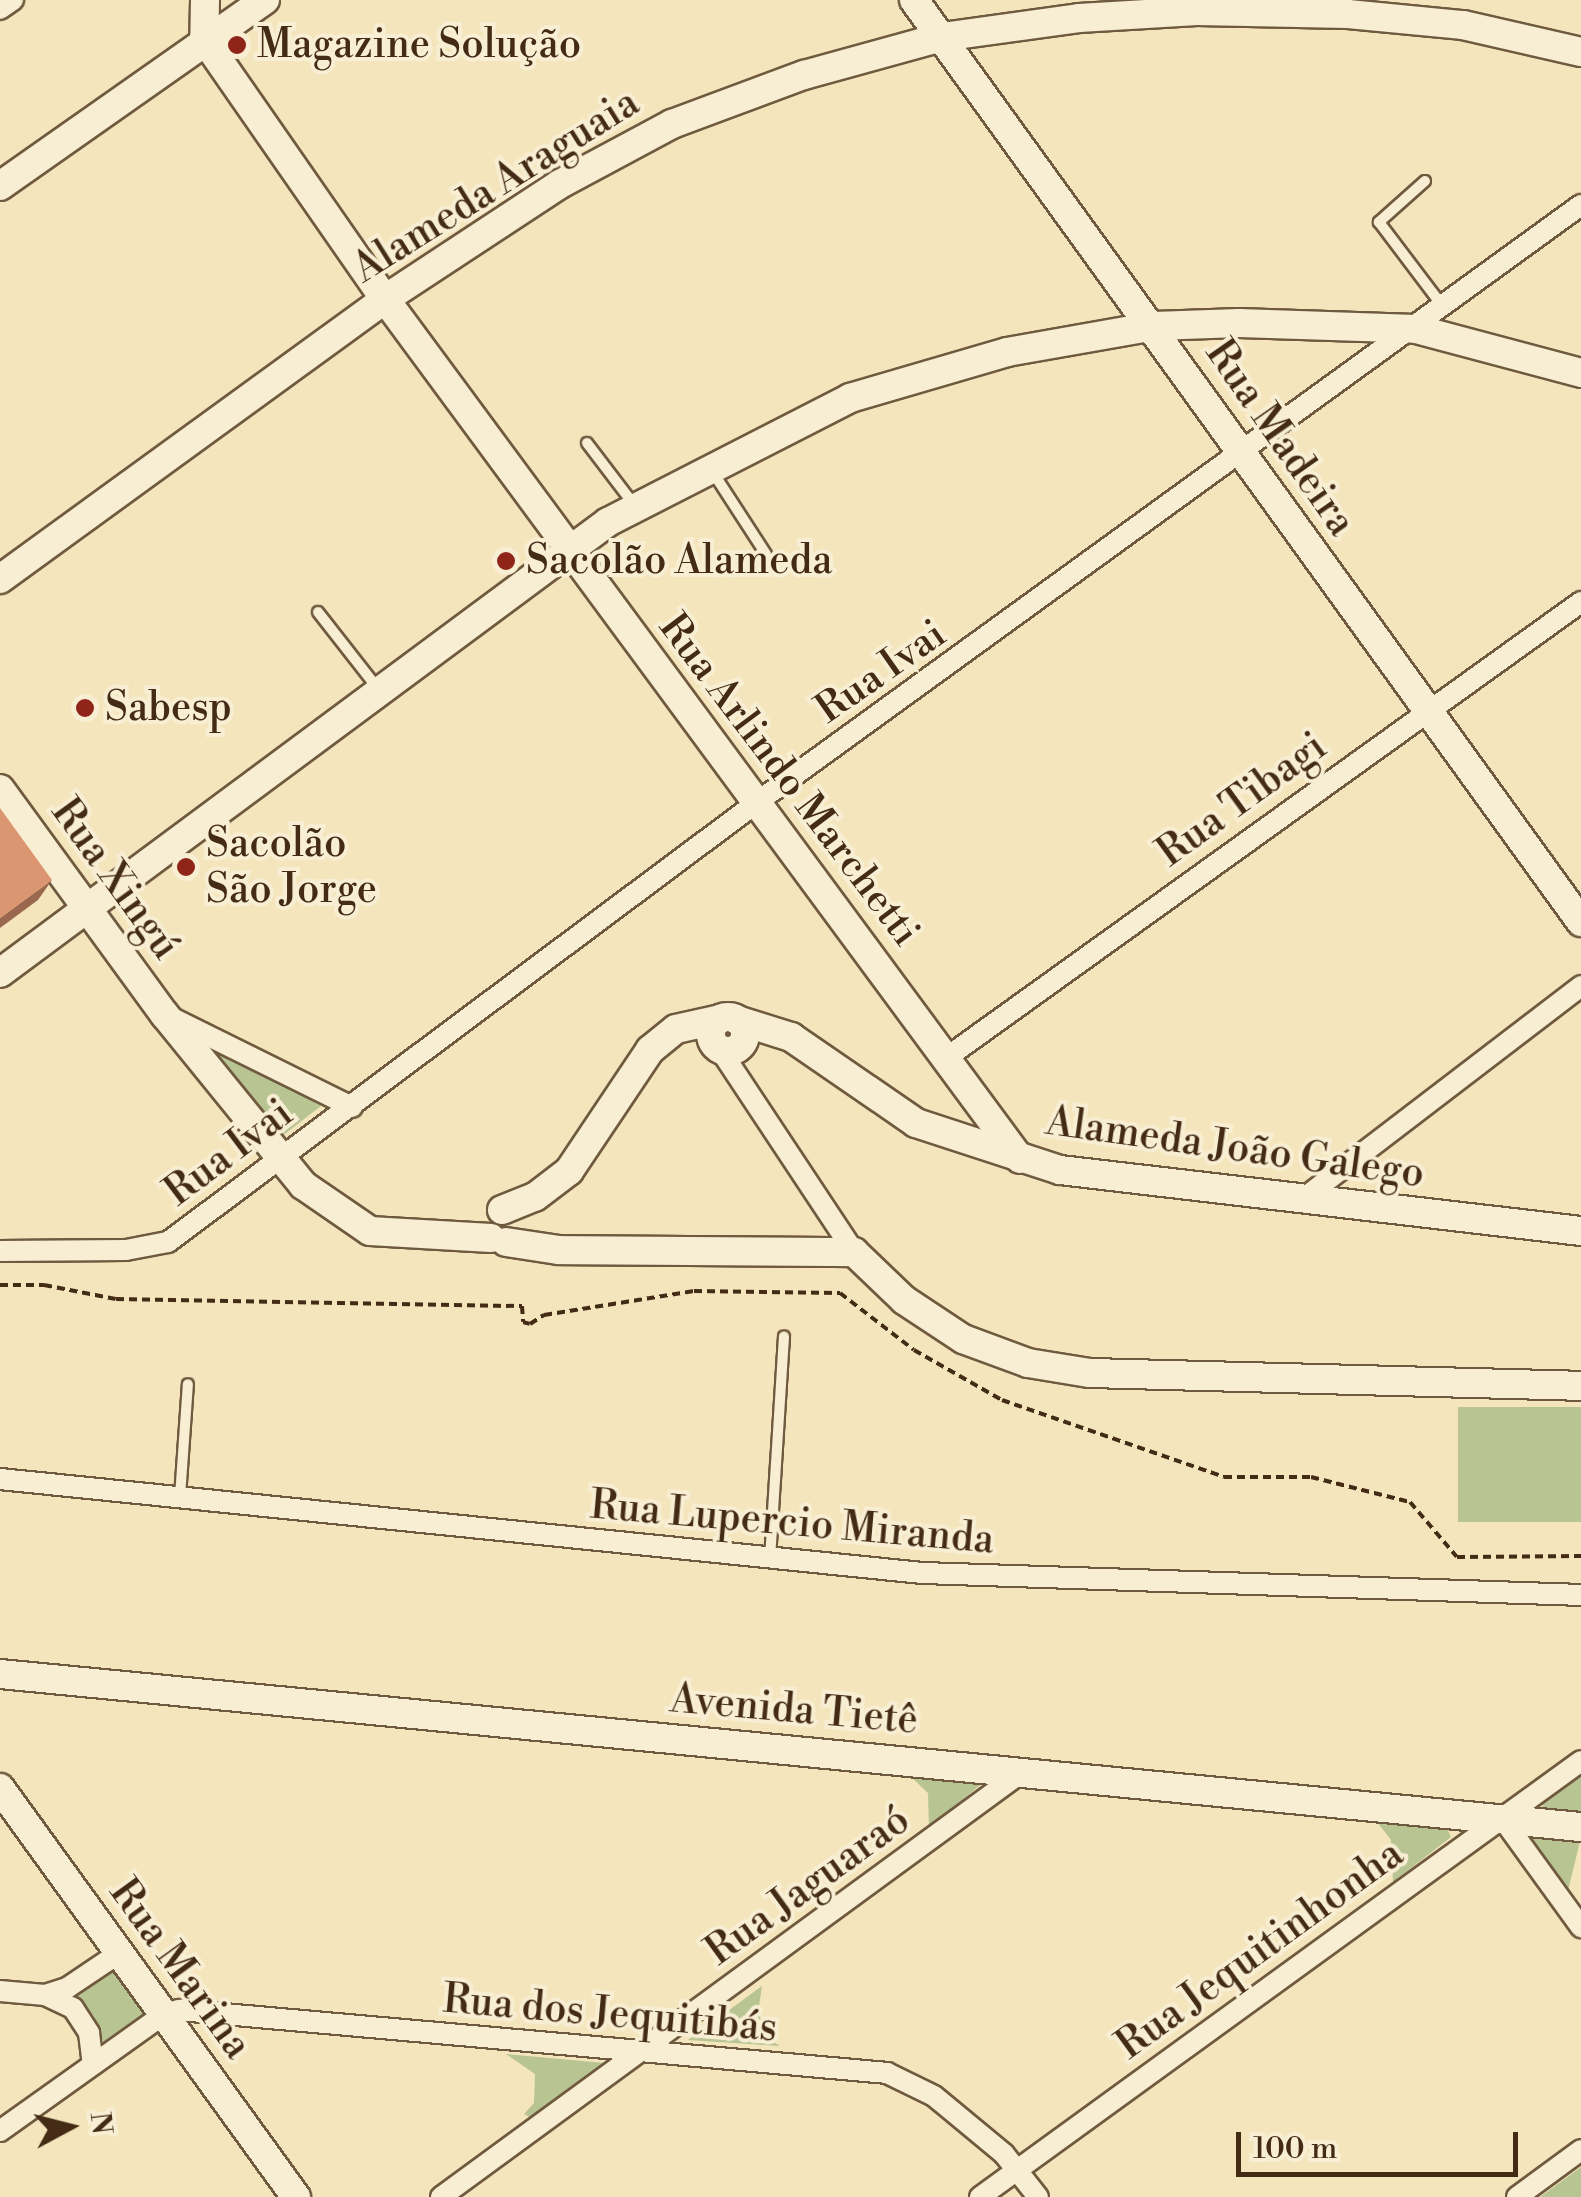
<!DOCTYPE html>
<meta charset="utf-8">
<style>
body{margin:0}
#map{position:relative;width:1581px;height:2197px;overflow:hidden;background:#f4e5bc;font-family:"Libre Bodoni",serif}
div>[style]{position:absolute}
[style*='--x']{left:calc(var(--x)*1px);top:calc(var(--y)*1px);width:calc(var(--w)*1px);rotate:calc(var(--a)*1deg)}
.green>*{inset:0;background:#b8c593;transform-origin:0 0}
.path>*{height:4px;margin-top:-2px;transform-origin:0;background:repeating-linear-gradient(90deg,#442b15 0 8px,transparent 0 13px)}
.roads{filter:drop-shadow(2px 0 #705a3f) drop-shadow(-2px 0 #705a3f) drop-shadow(0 2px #705a3f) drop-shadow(0 -2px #705a3f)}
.lane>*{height:10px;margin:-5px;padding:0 5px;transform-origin:5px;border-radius:5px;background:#f8eed3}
.street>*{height:20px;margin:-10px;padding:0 10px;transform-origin:10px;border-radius:10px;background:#f8eed3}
.secondary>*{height:28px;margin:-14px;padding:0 14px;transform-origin:14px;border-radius:14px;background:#f8eed3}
.secondary>.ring{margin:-14px;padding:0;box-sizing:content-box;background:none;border:28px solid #f8eed3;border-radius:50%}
.shaded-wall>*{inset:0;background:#99684e}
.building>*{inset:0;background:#db9570}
.dots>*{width:28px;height:28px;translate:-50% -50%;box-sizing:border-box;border:5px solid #f8eed3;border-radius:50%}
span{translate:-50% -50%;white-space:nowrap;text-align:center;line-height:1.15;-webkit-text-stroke:8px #f8eed3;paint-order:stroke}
.poi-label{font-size:40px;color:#442b15}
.left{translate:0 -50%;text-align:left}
.street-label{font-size:40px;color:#442b15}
.north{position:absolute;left:20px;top:2077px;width:100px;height:100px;-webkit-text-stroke:8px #f8eed3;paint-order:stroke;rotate:83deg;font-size:28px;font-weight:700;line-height:40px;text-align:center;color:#442b15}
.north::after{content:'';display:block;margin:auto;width:35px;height:45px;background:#442b15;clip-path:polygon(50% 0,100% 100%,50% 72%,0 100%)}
.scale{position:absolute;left:1236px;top:2132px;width:282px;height:45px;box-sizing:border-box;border:5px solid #442b15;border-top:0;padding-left:12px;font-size:30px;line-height:35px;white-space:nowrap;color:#442b15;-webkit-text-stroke:8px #f8eed3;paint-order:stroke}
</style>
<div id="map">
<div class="green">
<i style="clip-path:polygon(182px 1029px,321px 1106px,269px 1146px)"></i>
<i style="left:1581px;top:1407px;width:115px;height:123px;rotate:90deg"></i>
<i style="clip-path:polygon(1581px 1771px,1581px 1815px,1543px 1808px,1542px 1800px)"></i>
<i style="clip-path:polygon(908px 1774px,985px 1781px,929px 1828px,928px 1793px)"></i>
<i style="clip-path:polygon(1374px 1818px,1446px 1826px,1451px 1837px,1393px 1882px,1391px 1840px)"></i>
<i style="clip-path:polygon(1532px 1836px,1581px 1837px,1567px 1895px,1532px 1844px)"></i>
<i style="clip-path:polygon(115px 1967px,148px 2013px,104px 2045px,94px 2016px,75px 1996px)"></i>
<i style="clip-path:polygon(762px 1986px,758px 2013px,770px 2040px,780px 2046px,688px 2040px)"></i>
<i style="clip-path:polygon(506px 2054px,605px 2063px,533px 2119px,524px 2114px,534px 2103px,535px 2074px)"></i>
<i style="clip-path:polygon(1581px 2167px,1581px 2197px,1540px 2197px)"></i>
</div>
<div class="path">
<i style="--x:0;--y:1285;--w:44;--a:0"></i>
<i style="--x:44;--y:1285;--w:73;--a:11"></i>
<i style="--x:116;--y:1299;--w:406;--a:1"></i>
<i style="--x:522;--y:1306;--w:16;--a:86"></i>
<i style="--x:523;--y:1322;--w:7;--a:16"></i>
<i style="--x:530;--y:1324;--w:17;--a:-33"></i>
<i style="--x:544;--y:1315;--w:152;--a:-9.1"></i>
<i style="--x:694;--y:1291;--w:146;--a:0.8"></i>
<i style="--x:840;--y:1293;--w:93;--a:37.6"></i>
<i style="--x:914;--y:1350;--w:101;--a:29.6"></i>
<i style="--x:1002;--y:1400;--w:235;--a:19.1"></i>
<i style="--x:1224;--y:1477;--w:87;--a:0"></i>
<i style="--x:1311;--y:1477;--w:102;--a:14.2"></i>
<i style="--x:1410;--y:1502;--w:72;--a:49.5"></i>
<i style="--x:1457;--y:1557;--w:124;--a:-0.5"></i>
</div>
<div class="roads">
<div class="lane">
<i style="--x:1425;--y:181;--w:62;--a:138.3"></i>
<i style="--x:1379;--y:222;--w:108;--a:52.9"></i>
<i style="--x:587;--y:443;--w:79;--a:52.7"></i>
<i style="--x:712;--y:471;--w:99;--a:57"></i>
<i style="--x:318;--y:612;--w:99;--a:52"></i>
<i style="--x:180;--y:1497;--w:113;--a:-86"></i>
<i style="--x:770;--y:1559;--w:223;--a:-86.4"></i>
</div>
<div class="street">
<i style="--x:0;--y:9;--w:16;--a:-35"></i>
<i style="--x:170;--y:1017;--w:203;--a:26.3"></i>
<i style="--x:721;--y:1051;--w:241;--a:56.5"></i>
<i style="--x:946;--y:1058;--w:782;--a:-35.68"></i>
<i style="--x:1300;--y:1201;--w:354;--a:-37.4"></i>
<i style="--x:0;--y:1251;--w:126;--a:-0.5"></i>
<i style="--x:126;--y:1250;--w:43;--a:-10.8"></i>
<i style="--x:168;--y:1242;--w:734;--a:-36.74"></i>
<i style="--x:756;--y:803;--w:1019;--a:-35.94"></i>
<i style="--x:0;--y:1479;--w:928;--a:5.82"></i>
<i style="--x:923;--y:1573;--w:658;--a:1.91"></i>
<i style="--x:1502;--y:1818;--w:135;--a:54.1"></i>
<i style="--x:0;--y:1991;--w:45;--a:5.1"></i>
<i style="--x:45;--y:1995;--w:31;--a:25"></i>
<i style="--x:73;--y:2008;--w:30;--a:57"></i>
<i style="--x:89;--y:2033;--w:31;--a:83"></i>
<i style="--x:45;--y:1995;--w:23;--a:-18"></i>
<i style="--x:67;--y:1988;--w:63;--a:-33.9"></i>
<i style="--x:0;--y:2131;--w:201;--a:-35.5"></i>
<i style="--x:164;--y:2014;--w:16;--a:-15"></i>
<i style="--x:179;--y:2010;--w:711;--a:5.08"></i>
<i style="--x:887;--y:2073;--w:52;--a:26.1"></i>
<i style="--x:934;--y:2096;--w:91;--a:39.6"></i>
<i style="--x:1004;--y:2154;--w:55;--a:51.7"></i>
<i style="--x:441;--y:2197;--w:720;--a:-36.19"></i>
<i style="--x:980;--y:2197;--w:742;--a:-35.96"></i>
<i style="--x:1517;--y:2197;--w:79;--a:-36.3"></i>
</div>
<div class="secondary">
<i style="--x:205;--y:0;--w:39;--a:91"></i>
<i style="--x:204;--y:39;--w:317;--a:55.2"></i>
<i style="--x:385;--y:299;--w:1069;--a:53.56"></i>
<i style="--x:914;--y:0;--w:1138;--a:54.12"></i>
<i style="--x:0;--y:186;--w:324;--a:-35.1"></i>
<i style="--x:0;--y:579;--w:476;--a:-36"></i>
<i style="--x:385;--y:299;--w:209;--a:-33.3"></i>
<i style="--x:560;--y:184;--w:127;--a:-28.2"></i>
<i style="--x:672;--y:124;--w:141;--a:-20.4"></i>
<i style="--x:804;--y:75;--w:143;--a:-15.4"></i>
<i style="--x:942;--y:37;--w:138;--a:-7.9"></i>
<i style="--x:1079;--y:18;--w:118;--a:-3.4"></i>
<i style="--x:1197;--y:11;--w:151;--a:1.1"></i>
<i style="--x:1348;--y:14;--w:116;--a:5.5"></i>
<i style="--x:1463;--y:25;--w:121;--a:12.9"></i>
<i style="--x:0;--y:789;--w:280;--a:53.9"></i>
<i style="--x:165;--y:1015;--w:219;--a:50.9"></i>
<i style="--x:303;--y:1185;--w:81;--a:34.5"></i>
<i style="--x:370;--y:1231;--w:121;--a:3.3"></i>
<i style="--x:0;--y:973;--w:757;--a:-36.57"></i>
<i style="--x:608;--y:522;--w:272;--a:-27.1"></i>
<i style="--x:850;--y:398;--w:164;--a:-16.3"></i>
<i style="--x:1007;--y:352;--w:149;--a:-10"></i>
<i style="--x:1154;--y:326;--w:85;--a:-2"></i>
<i style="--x:1239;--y:323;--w:177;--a:1.9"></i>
<i style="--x:1416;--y:329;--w:171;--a:14.9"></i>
<i class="ring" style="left:711px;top:1017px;width:6px;height:6px"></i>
<i style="--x:737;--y:1020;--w:57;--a:17.5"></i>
<i style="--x:791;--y:1037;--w:152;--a:34.5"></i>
<i style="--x:916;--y:1123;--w:151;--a:18.1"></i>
<i style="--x:1060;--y:1170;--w:525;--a:6.68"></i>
<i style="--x:502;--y:1210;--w:35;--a:-22"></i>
<i style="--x:535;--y:1197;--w:43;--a:-37.4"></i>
<i style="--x:569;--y:1171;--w:146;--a:-56.2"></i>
<i style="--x:650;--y:1050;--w:33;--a:-39"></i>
<i style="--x:676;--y:1029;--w:45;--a:-12.8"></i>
<i style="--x:506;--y:1242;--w:54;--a:8.6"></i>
<i style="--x:559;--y:1250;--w:295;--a:0.4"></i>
<i style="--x:854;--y:1252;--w:69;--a:43.8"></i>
<i style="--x:904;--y:1300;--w:71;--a:33.5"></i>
<i style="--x:963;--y:1339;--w:69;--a:20.3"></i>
<i style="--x:1028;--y:1363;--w:63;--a:9.2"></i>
<i style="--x:1090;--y:1373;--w:491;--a:1.5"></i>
<i style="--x:0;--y:1674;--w:1588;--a:5.53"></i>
<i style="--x:0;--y:1788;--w:505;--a:54.11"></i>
</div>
</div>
<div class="shaded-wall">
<i style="clip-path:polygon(52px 880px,38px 900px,0 928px,0 918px)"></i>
</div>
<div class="building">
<i style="clip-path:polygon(0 808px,52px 880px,0 918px)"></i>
</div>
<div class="dots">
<i style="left:237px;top:45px;background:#8f2418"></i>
<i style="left:506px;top:561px;background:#8f2418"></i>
<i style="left:85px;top:708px;background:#8f2418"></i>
<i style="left:186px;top:867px;background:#8f2418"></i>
</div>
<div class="poi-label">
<span class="left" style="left:257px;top:45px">Magazine Solução</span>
<span class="left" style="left:526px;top:561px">Sacolão Alameda</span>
<span class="left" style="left:105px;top:708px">Sabesp</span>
<span class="left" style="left:206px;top:867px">Sacolão<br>São Jorge</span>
</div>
<div class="street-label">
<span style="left:496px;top:186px;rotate:-32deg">Alameda Araguaia</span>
<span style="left:1280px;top:438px;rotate:55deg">Rua Madeira</span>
<span style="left:881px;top:672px;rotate:-35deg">Rua Ivai</span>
<span style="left:789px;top:780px;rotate:53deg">Rua Arlindo Marchetti</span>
<span style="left:1242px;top:800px;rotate:-36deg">Rua Tibagi</span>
<span style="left:115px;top:879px;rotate:54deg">Rua Xingú</span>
<span style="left:1235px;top:1148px;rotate:8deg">Alameda João Galego</span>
<span style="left:229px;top:1153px;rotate:-37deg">Rua Ivai</span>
<span style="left:792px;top:1523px;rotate:5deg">Rua Lupercio Miranda</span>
<span style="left:794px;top:1710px;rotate:5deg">Avenida Tietê</span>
<span style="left:808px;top:1886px;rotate:-36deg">Rua Jaguaraó</span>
<span style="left:1260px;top:1950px;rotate:-36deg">Rua Jequitinhonha</span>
<span style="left:180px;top:1969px;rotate:54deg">Rua Marina</span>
<span style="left:610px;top:2014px;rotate:5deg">Rua dos Jequitibás</span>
</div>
<div class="north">N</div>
<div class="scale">100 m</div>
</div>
